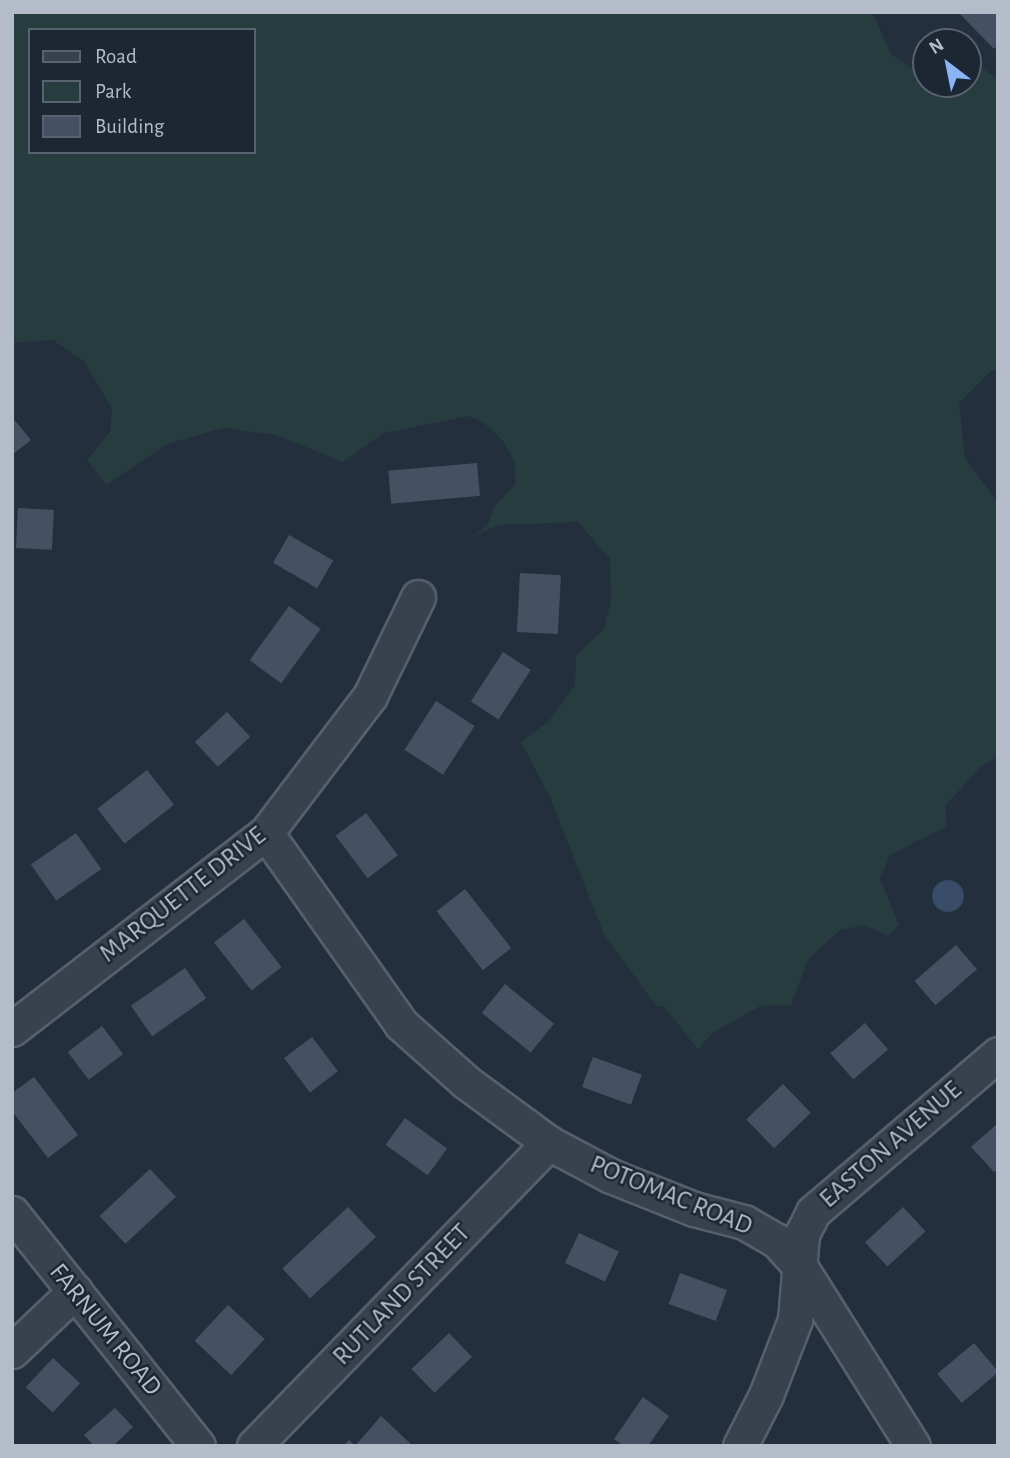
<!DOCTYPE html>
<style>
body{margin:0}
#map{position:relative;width:1010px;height:1458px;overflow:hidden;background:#242f3e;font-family:"Alegreya Sans",sans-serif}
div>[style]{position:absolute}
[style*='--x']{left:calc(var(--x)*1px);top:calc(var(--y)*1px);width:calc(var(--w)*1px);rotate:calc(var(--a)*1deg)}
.green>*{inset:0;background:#263c3f}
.water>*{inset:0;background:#394c67}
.round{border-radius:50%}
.building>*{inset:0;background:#455162;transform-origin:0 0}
.roads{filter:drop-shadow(2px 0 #565f6c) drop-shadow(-2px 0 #565f6c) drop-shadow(0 2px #565f6c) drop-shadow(0 -2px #565f6c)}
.minor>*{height:33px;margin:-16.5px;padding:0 16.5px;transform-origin:16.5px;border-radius:16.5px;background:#38414e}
span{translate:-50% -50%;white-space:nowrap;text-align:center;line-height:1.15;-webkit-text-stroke:5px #1d2633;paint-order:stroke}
.street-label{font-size:26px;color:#b4bcc9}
.frame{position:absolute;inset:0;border:14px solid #b4bcc9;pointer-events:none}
.legend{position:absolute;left:28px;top:28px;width:228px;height:126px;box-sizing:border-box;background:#1d2633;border:2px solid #59626f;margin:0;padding:9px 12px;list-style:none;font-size:21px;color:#b4bcc9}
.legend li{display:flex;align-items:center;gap:14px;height:35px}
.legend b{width:35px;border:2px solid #59626f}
.north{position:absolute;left:912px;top:28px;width:70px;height:70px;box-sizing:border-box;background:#1d2633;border:2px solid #59626f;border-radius:50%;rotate:328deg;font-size:19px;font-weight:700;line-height:28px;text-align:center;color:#b4bcc9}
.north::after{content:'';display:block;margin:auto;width:24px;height:32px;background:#8ab4f8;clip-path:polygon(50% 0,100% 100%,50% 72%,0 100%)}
</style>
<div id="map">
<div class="green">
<i style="clip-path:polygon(evenodd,12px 12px,872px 12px,891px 54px,926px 79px,926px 84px,968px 84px,968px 65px,973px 62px,998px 79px,998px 370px,991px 371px,959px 403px,965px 458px,998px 503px,998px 757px,981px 766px,945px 806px,947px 826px,890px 855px,880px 879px,899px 924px,888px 936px,865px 925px,840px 930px,808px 959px,791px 1005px,760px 1006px,711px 1034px,698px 1050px,664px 1006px,656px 1006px,604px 934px,549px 795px,521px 742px,549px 721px,575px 685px,576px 656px,603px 630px,611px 602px,610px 559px,578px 522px,497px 525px,471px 538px,488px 525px,494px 507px,516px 484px,514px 461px,503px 441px,483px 422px,469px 416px,384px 433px,343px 462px,276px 435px,224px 428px,167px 444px,106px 485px,87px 460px,110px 432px,112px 409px,84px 361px,53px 340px,12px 343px,12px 12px,30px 30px,254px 30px,254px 152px,30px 152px,30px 30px)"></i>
</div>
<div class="water">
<i class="round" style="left:932px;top:880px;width:32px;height:32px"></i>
</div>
<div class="building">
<i style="clip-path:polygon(958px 12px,998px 12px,998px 45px,994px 49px)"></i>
<i style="clip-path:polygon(12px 417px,31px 440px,12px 455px)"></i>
<i style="left:477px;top:463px;width:33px;height:89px;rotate:85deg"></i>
<i style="left:18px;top:508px;width:36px;height:40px;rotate:3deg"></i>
<i style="left:289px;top:535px;width:51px;height:32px;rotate:30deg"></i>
<i style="left:520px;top:573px;width:41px;height:59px;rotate:3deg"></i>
<i style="left:289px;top:606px;width:39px;height:67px;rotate:36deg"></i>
<i style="left:503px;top:652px;width:33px;height:59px;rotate:33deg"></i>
<i style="left:436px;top:701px;width:46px;height:58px;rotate:33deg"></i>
<i style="left:227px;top:712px;width:34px;height:44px;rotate:47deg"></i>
<i style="left:147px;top:770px;width:44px;height:63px;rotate:52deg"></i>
<i style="left:366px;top:813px;width:53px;height:38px;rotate:53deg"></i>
<i style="left:76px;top:833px;width:44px;height:55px;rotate:55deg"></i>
<i style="left:465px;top:889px;width:75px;height:36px;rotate:52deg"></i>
<i style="left:244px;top:919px;width:61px;height:38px;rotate:52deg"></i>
<i style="left:956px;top:945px;width:32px;height:55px;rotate:49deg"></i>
<i style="left:185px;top:968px;width:37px;height:66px;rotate:55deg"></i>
<i style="left:505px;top:984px;width:63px;height:37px;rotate:39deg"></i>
<i style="left:865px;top:1023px;width:35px;height:46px;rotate:49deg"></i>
<i style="left:102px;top:1026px;width:35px;height:43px;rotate:53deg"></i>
<i style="left:312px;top:1037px;width:43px;height:35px;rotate:53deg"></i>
<i style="left:593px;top:1057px;width:52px;height:32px;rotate:20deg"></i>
<i style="clip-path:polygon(34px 1077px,78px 1135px,48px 1158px,12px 1111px,12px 1093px)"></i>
<i style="left:783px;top:1084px;width:40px;height:51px;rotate:46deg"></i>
<i style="left:405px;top:1118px;width:52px;height:33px;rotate:36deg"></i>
<i style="clip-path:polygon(998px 1123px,998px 1169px,994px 1172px,971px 1147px)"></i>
<i style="left:150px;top:1169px;width:38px;height:69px;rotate:47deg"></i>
<i style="left:348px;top:1207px;width:41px;height:90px;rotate:47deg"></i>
<i style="left:903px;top:1207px;width:33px;height:52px;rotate:47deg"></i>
<i style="left:579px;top:1233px;width:44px;height:33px;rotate:25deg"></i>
<i style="left:680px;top:1273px;width:50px;height:33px;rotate:20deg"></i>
<i style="left:228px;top:1305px;width:50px;height:49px;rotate:43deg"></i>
<i style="left:449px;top:1333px;width:33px;height:52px;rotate:46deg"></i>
<i style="left:974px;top:1343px;width:38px;height:48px;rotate:50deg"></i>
<i style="left:53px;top:1358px;width:37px;height:40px;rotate:43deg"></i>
<i style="clip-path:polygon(643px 1397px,669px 1416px,648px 1446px,624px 1446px,614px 1439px)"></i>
<i style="clip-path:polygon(115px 1408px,133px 1427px,113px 1446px,94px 1446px,84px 1435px)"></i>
<i style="clip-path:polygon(381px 1416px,413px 1446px,343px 1446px,349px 1440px,355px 1446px)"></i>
</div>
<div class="roads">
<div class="minor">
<i style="--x:266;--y:833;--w:234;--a:54.7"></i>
<i style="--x:401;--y:1024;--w:87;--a:41.7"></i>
<i style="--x:466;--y:1082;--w:103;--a:36.3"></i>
<i style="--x:549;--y:1143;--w:70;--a:28"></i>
<i style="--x:611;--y:1176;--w:89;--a:21.7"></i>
<i style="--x:694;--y:1209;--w:52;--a:14.6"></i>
<i style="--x:744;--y:1222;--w:38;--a:30"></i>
<i style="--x:777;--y:1241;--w:36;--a:48"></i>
<i style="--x:801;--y:1268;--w:210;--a:57.8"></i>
<i style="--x:12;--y:1029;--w:321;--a:-37.7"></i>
<i style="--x:266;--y:833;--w:172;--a:-52.8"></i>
<i style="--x:370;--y:696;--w:110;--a:-64.1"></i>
<i style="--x:12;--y:1213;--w:298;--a:51.4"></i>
<i style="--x:12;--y:1351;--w:87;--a:-43.6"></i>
<i style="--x:254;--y:1446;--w:423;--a:-45.8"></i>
<i style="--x:740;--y:1446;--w:57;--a:-63"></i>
<i style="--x:766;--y:1395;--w:80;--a:-68.9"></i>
<i style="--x:795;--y:1320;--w:86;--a:-85.3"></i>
<i style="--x:802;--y:1234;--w:25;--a:-63"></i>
<i style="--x:813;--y:1212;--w:243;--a:-40.5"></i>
</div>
</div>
<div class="street-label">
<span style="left:183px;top:895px;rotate:-38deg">MARQUETTE DRIVE</span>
<span style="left:891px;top:1145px;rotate:-41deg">EASTON AVENUE</span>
<span style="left:671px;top:1196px;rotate:22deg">POTOMAC ROAD</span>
<span style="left:402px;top:1295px;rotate:-46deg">RUTLAND STREET</span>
<span style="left:105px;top:1330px;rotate:51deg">FARNUM ROAD</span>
</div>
<div class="frame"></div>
<ul class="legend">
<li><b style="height:9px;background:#38414e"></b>Road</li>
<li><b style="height:19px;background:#263c3f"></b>Park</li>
<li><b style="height:19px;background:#455162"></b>Building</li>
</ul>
<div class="north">N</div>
</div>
